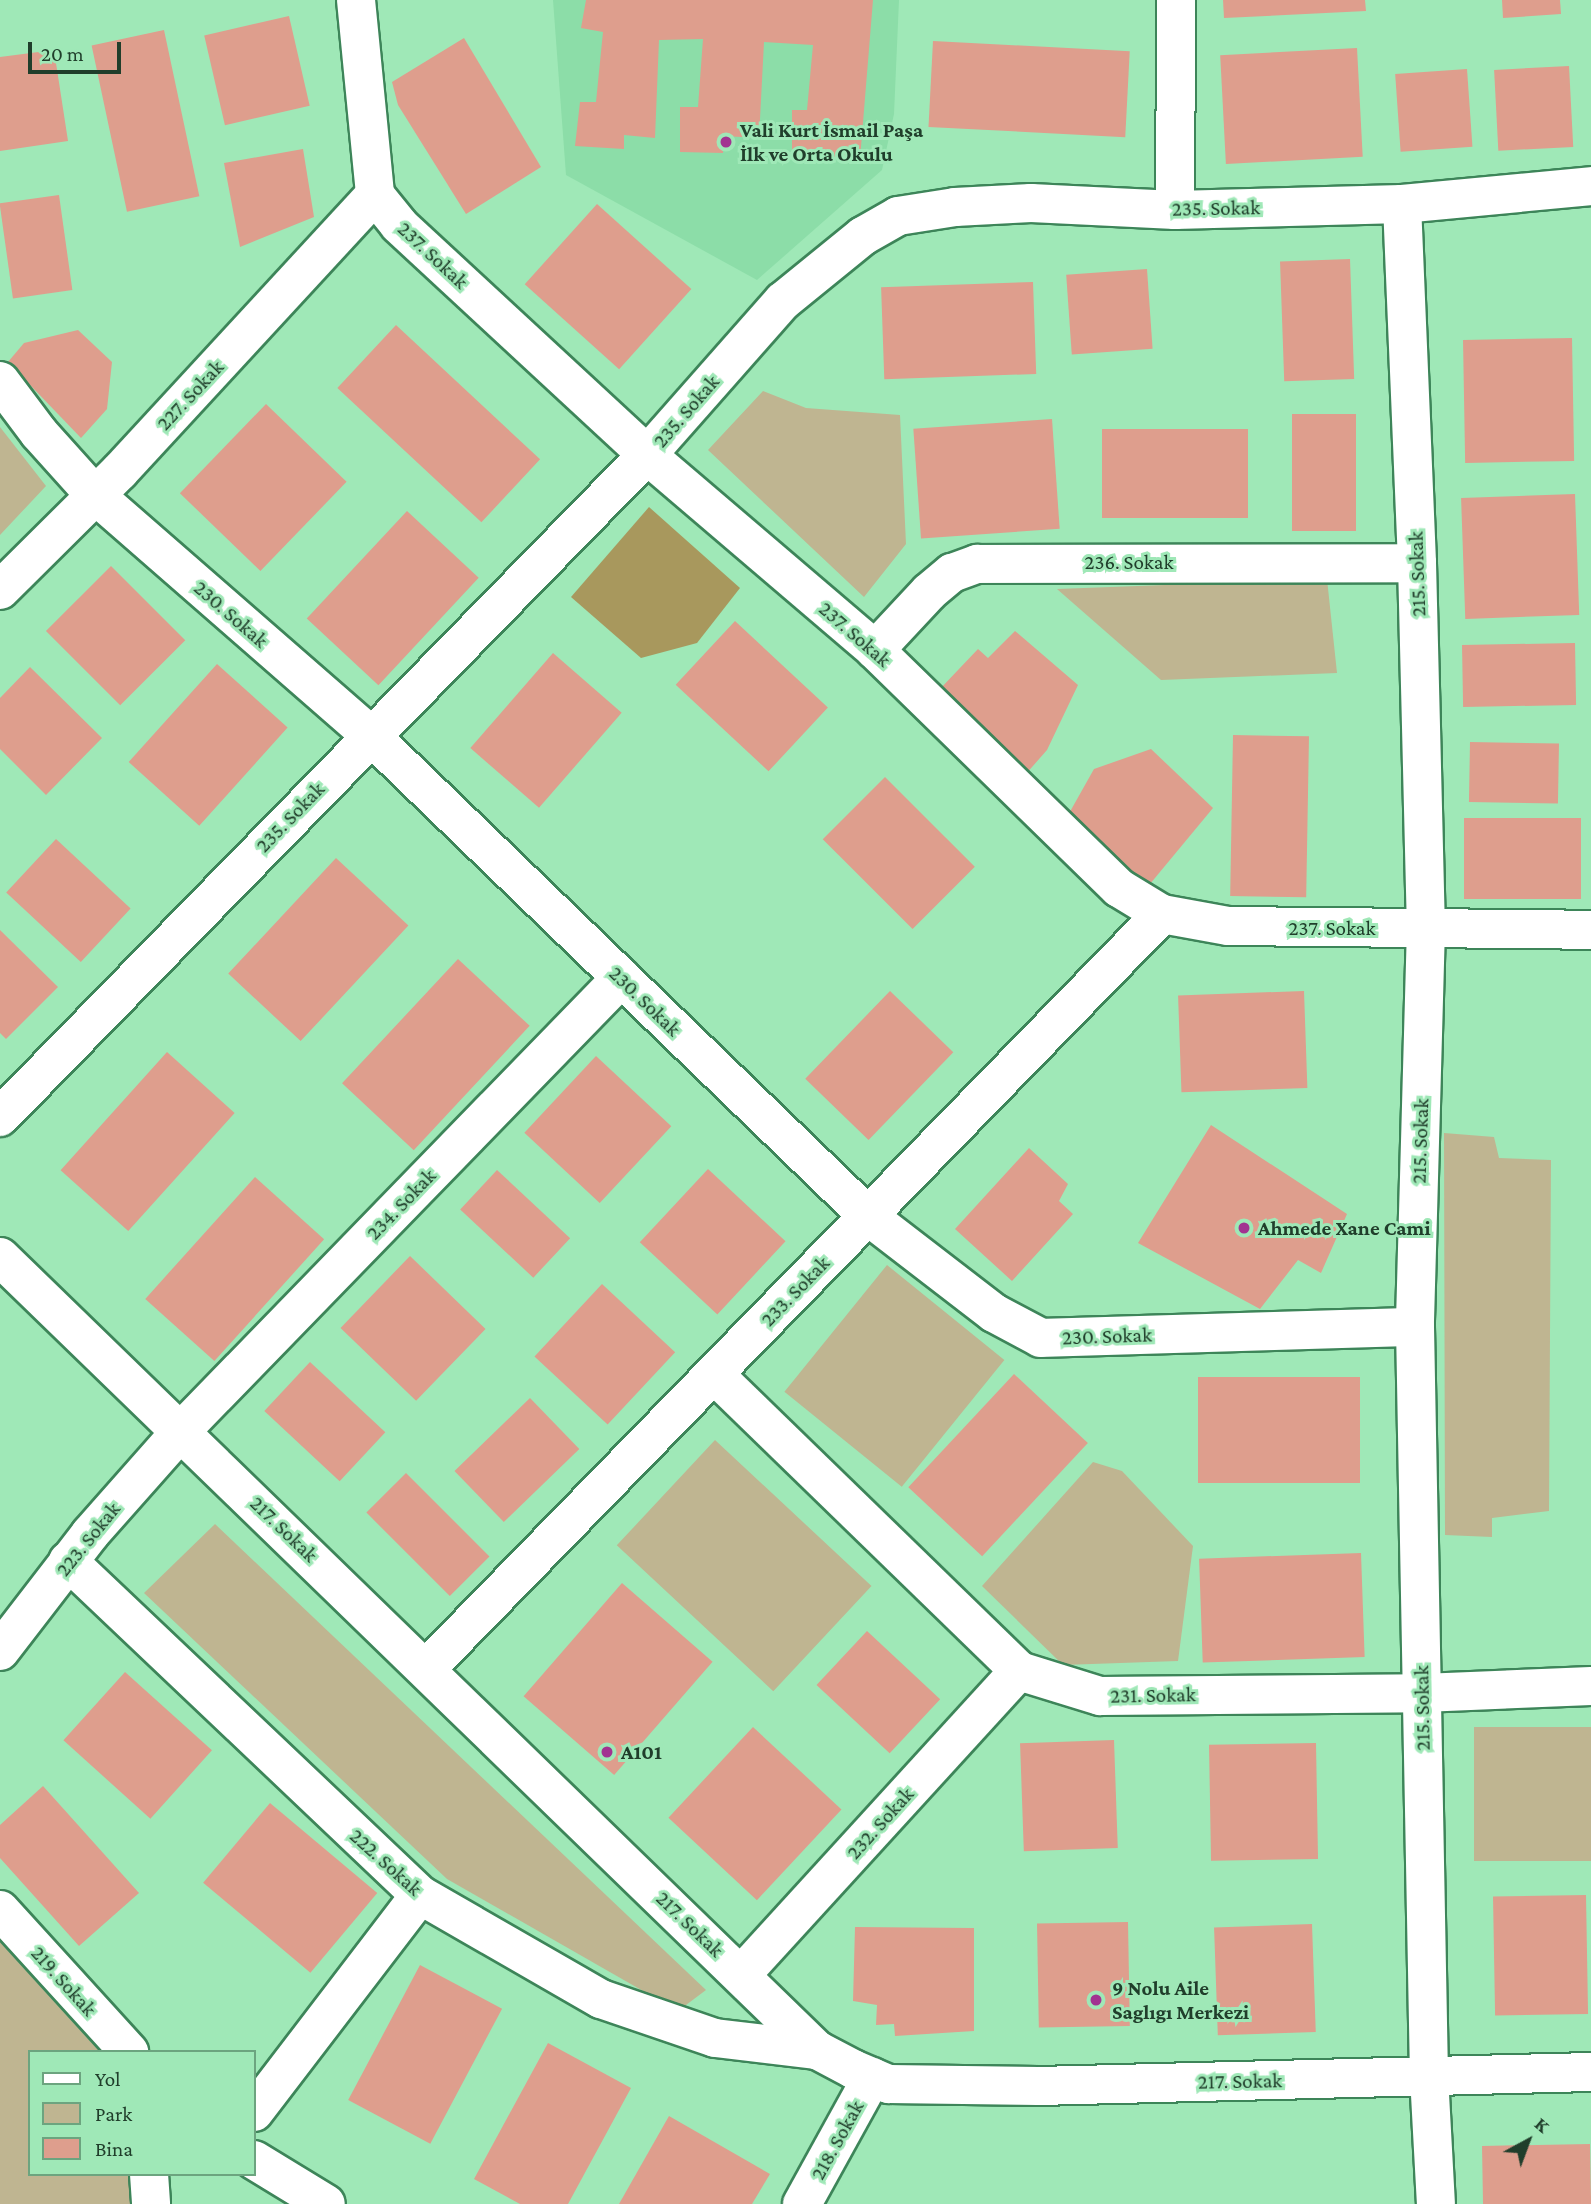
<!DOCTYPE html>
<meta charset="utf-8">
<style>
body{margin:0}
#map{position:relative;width:1591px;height:2204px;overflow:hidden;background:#9fe8b7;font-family:"Crimson Pro",serif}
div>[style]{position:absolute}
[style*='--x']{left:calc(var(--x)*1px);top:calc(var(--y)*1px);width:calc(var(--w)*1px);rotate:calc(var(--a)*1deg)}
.built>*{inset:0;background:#8cdda8}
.green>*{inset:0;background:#bfb591;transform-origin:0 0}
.forest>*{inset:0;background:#a8985d}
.building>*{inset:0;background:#de9e8d;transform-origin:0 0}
.roads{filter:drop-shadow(2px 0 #3d8559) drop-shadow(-2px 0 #3d8559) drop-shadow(0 2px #3d8559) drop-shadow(0 -2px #3d8559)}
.minor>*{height:38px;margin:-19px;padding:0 19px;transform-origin:19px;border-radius:19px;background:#fff}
.dots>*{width:19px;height:19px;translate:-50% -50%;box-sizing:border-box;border:4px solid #9fe8b7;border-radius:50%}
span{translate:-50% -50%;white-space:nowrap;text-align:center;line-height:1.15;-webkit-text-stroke:6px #9fe8b7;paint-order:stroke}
.poi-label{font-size:21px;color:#203e2b;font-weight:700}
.left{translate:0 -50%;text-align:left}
.street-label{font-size:21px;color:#203e2b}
.legend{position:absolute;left:28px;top:2050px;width:228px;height:126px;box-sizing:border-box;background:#9fe8b7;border:2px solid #6ca47f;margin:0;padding:9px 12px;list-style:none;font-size:21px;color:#203e2b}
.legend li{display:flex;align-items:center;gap:14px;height:35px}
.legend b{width:35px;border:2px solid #6ca47f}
.north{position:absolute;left:1493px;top:2106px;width:70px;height:70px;-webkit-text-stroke:5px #9fe8b7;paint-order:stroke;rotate:41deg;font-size:19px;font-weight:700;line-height:28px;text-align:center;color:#203e2b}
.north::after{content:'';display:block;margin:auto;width:24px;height:32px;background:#203e2b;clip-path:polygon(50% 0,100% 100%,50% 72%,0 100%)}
.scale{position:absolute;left:28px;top:42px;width:93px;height:32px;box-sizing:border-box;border:4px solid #203e2b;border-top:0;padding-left:9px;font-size:21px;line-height:24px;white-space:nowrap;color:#203e2b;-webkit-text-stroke:5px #9fe8b7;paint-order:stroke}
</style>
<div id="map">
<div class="built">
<i style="clip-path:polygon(553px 0,899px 0,894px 114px,882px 170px,757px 280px,566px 175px)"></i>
</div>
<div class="green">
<i style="clip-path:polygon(763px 391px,806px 408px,900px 415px,906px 544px,864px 597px,708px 450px)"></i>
<i style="clip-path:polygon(0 427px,46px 486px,0 535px)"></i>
<i style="clip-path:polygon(1327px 579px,1337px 673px,1161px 680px,1057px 589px)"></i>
<i style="clip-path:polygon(1444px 1133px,1494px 1137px,1499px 1158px,1551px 1160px,1549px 1511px,1492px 1518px,1492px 1537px,1445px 1535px)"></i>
<i style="left:887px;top:1265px;width:151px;height:163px;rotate:39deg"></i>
<i style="left:715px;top:1440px;width:214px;height:144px;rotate:43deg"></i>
<i style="clip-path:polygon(1093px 1462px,1122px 1471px,1193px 1546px,1178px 1661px,1063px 1665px,982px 1586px)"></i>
<i style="clip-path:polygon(215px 1524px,706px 1990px,678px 2011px,447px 1879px,144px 1593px)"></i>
<i style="left:1591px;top:1727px;width:134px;height:117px;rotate:90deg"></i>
<i style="clip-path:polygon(0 1942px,100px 2052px,30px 2052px,30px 2174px,133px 2174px,138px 2204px,0 2204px)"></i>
</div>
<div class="forest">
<i style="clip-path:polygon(649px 507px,740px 588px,697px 643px,641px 658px,571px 597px)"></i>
</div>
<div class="building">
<i style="clip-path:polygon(586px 0,873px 0,860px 159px,792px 156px,792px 110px,807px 110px,813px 45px,764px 42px,759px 138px,724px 136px,723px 153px,680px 152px,680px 107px,698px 107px,703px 39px,659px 40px,655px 138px,624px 135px,624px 149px,575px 146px,580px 102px,596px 102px,603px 32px,581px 28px)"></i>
<i style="clip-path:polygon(1223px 0,1365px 0,1366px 11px,1224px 18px)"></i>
<i style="clip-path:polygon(1502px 0,1560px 0,1561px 14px,1503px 18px)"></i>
<i style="left:289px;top:16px;width:92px;height:87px;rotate:77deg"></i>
<i style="left:164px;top:30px;width:170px;height:74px;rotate:78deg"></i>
<i style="clip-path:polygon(464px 38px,541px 167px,466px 214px,398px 105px,392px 82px)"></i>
<i style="left:933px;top:41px;width:197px;height:86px;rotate:3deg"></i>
<i style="left:1357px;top:48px;width:109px;height:137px;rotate:87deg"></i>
<i style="clip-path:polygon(54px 50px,68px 141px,0 151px,0 57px)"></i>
<i style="left:1569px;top:66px;width:81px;height:75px;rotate:87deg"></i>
<i style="left:1467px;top:69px;width:78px;height:72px;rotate:86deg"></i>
<i style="clip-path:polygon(303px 149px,314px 217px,240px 247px,224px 163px)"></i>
<i style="left:59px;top:195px;width:96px;height:60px;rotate:82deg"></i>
<i style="left:597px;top:204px;width:127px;height:108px;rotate:42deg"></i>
<i style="left:1350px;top:259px;width:120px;height:70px;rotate:88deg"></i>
<i style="left:1147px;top:269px;width:80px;height:81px;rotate:86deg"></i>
<i style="left:1033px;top:282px;width:92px;height:152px;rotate:88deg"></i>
<i style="left:396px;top:325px;width:197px;height:86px;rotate:43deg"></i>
<i style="clip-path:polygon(78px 330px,112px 362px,107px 409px,81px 438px,8px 362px,24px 343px)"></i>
<i style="left:1572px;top:338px;width:123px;height:109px;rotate:89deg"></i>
<i style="left:266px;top:404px;width:112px;height:124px;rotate:44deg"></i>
<i style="left:1356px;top:414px;width:117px;height:64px;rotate:90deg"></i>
<i style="left:1052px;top:419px;width:110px;height:139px;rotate:86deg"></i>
<i style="left:1102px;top:429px;width:146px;height:89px"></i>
<i style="left:1575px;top:494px;width:121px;height:114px;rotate:88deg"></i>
<i style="left:407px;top:511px;width:98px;height:147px;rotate:43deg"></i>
<i style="left:111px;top:566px;width:105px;height:92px;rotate:45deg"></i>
<i style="left:735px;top:621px;width:127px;height:87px;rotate:43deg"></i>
<i style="clip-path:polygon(1015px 631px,1078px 685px,1047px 750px,1025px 775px,939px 690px,978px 649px,988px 658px)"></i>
<i style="left:1575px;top:643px;width:62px;height:113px;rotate:89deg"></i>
<i style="left:553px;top:653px;width:91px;height:126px;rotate:41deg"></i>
<i style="left:217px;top:664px;width:95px;height:132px;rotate:42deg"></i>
<i style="clip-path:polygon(30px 667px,102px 738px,46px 795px,0 749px,0 698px)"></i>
<i style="left:1233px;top:735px;width:76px;height:161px;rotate:1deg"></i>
<i style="left:1470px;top:742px;width:89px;height:60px;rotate:1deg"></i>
<i style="clip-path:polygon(1151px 749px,1213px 808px,1145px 890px,1067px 817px,1094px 769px)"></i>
<i style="left:885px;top:777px;width:127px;height:88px;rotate:45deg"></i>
<i style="left:1464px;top:818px;width:117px;height:81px"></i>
<i style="left:56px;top:839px;width:102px;height:73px;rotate:43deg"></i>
<i style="left:336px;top:858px;width:99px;height:158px;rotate:43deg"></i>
<i style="clip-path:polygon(0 930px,58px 987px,6px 1039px,0 1033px)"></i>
<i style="left:458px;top:959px;width:98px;height:170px;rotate:43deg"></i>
<i style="left:890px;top:991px;width:88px;height:122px;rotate:44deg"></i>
<i style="left:1304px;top:991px;width:97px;height:126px;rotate:88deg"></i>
<i style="left:167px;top:1052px;width:91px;height:159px;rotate:42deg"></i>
<i style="left:596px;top:1056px;width:103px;height:105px;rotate:43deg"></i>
<i style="clip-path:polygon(1211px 1125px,1347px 1214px,1321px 1273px,1298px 1260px,1260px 1309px,1138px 1243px)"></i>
<i style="clip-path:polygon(1029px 1148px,1068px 1184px,1059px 1201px,1073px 1214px,1012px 1281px,955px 1229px)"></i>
<i style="left:708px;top:1169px;width:106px;height:100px;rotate:43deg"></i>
<i style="left:497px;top:1170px;width:100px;height:54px;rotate:43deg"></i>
<i style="left:255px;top:1177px;width:93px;height:164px;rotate:42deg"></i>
<i style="left:410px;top:1256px;width:105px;height:100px;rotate:44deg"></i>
<i style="left:602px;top:1284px;width:100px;height:99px;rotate:43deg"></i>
<i style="left:310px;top:1362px;width:103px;height:67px;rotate:43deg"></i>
<i style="left:1014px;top:1374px;width:101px;height:155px;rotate:43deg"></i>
<i style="left:1198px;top:1377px;width:162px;height:106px"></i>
<i style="left:530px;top:1398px;width:71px;height:105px;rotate:46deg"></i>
<i style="left:406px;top:1473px;width:118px;height:56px;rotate:45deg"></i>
<i style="left:1361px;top:1553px;width:104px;height:162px;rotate:88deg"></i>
<i style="left:622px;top:1583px;width:120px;height:150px;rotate:41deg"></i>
<i style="left:867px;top:1631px;width:100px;height:74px;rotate:43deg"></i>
<i style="left:125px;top:1672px;width:117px;height:92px;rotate:42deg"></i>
<i style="left:753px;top:1727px;width:121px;height:124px;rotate:43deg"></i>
<i style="left:1114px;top:1740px;width:108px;height:94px;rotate:88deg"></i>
<i style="left:1316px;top:1743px;width:116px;height:107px;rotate:89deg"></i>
<i style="clip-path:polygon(43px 1786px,139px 1893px,79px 1946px,0 1858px,0 1825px)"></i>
<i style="left:270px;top:1803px;width:140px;height:104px;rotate:40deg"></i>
<i style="left:1586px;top:1895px;width:119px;height:93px;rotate:89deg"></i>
<i style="left:1128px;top:1922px;width:104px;height:91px;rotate:89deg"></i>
<i style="left:1312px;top:1924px;width:108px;height:98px;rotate:88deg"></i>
<i style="clip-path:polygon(855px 1927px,974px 1928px,974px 2031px,895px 2036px,894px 2024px,876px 2025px,877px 2005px,853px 2001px)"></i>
<i style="left:420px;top:1965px;width:93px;height:153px;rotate:28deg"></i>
<i style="clip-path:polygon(548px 2043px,631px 2088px,568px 2204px,520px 2204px,474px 2179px)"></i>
<i style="clip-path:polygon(669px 2116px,770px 2174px,752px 2204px,619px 2204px)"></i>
<i style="left:1590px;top:2144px;width:60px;height:108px;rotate:89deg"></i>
</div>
<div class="roads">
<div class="minor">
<i style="--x:356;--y:0;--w:196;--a:84.4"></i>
<i style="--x:375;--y:195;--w:38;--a:51"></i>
<i style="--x:399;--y:225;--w:338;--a:42.8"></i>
<i style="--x:647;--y:455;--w:300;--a:40.5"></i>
<i style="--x:875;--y:650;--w:341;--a:44.3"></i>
<i style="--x:1119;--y:888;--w:50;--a:31.2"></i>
<i style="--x:1162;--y:914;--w:67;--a:10.3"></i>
<i style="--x:1228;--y:926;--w:363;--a:0.6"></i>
<i style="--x:1402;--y:204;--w:359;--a:87.6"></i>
<i style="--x:1417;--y:563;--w:364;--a:88.6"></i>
<i style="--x:1426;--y:927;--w:400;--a:91.6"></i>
<i style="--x:1415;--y:1327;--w:749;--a:88.93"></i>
<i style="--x:1429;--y:2076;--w:128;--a:86.9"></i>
<i style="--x:1175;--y:210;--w:210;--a:-89.7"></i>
<i style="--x:0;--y:381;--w:65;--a:53.1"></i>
<i style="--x:39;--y:433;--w:82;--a:48"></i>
<i style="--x:94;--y:494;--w:366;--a:41.1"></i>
<i style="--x:370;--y:735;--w:692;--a:44.01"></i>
<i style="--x:868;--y:1216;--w:159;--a:37.6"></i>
<i style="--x:994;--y:1313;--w:53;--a:28"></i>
<i style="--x:1041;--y:1338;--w:374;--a:-1.7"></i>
<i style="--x:0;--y:590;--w:169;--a:-44.8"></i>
<i style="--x:120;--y:471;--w:376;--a:-47.3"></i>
<i style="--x:875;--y:650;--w:79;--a:-47"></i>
<i style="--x:929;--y:592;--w:30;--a:-40"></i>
<i style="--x:952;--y:573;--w:27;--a:-20"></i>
<i style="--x:977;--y:564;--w:440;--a:-0.1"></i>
<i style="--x:0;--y:1117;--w:926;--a:-45.66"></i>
<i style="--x:647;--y:455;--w:205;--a:-48.6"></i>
<i style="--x:783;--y:301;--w:103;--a:-39.1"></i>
<i style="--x:863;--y:236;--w:40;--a:-29.7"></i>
<i style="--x:898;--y:216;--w:58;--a:-9"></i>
<i style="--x:955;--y:207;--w:76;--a:-3"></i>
<i style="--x:1031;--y:203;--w:144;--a:2.8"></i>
<i style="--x:1175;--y:210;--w:227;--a:-1.5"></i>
<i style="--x:1402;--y:204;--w:190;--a:-5.4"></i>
<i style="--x:0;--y:1257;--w:1139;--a:44.15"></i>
<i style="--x:817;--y:2050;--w:41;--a:27.8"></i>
<i style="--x:853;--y:2069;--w:39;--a:23"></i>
<i style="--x:889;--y:2084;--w:149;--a:0.8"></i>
<i style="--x:1038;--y:2086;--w:553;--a:-1.45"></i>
<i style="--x:714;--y:1374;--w:426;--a:44.2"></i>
<i style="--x:1019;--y:1671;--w:85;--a:17.2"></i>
<i style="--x:1100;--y:1696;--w:322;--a:-0.5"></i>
<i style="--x:1422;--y:1693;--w:169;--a:-2.4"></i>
<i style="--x:68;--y:1561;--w:485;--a:43.5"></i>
<i style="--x:420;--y:1895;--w:209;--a:29.9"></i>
<i style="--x:601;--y:1999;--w:120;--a:18.9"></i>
<i style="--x:715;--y:2038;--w:103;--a:6.7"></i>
<i style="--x:0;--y:1651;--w:148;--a:-52.4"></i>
<i style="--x:90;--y:1534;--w:137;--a:-48.5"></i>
<i style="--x:181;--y:1431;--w:632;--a:-45.83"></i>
<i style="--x:427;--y:1668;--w:1053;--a:-45.73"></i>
<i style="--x:0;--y:1910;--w:192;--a:47.7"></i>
<i style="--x:742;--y:1974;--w:411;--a:-47.6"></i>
<i style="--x:254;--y:2112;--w:273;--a:-52.6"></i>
<i style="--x:254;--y:2160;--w:84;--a:31.4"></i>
<i style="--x:149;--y:2174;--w:30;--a:86"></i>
<i style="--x:802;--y:2204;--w:145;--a:-61.1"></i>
</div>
</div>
<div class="dots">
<i style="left:726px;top:142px;background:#a23391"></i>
<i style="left:1244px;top:1228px;background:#a23391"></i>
<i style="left:607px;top:1752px;background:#a23391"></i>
<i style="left:1096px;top:2000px;background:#a23391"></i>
</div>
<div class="poi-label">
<span class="left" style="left:740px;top:142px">Vali Kurt İsmail Paşa<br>İlk ve Orta Okulu</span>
<span class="left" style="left:1258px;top:1228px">Ahmede Xane Cami</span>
<span class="left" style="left:621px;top:1752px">A101</span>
<span class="left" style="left:1112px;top:2000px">9 Nolu Aile<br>Saglıgı Merkezi</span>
</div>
<div class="street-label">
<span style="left:1216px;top:208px;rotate:-1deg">235. Sokak</span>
<span style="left:433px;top:255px;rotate:43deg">237. Sokak</span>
<span style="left:190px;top:395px;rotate:-47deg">227. Sokak</span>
<span style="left:686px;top:411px;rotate:-49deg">235. Sokak</span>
<span style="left:1129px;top:562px">236. Sokak</span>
<span style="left:1417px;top:574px;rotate:-92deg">215. Sokak</span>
<span style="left:231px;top:614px;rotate:41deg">230. Sokak</span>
<span style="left:855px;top:634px;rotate:41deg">237. Sokak</span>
<span style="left:290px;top:817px;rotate:-46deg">235. Sokak</span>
<span style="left:1332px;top:928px">237. Sokak</span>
<span style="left:645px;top:1001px;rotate:44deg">230. Sokak</span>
<span style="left:1420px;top:1141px;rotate:-88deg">215. Sokak</span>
<span style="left:401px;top:1204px;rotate:-46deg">234. Sokak</span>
<span style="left:795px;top:1291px;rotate:-46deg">233. Sokak</span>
<span style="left:1107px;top:1336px;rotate:-2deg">230. Sokak</span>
<span style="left:284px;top:1529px;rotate:44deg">217. Sokak</span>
<span style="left:88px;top:1539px;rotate:-51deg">223. Sokak</span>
<span style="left:1153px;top:1695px;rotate:-1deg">231. Sokak</span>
<span style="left:1422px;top:1708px;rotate:-91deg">215. Sokak</span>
<span style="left:880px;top:1823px;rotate:-48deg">232. Sokak</span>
<span style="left:386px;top:1862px;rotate:42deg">222. Sokak</span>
<span style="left:690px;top:1924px;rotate:44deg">217. Sokak</span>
<span style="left:64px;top:1981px;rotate:48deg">219. Sokak</span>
<span style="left:1240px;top:2081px;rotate:-1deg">217. Sokak</span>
<span style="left:837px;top:2140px;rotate:-61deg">218. Sokak</span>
</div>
<ul class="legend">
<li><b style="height:9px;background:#fff"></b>Yol</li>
<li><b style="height:19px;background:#bfb591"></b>Park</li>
<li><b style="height:19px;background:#de9e8d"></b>Bina</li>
</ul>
<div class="north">K</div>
<div class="scale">20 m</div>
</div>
